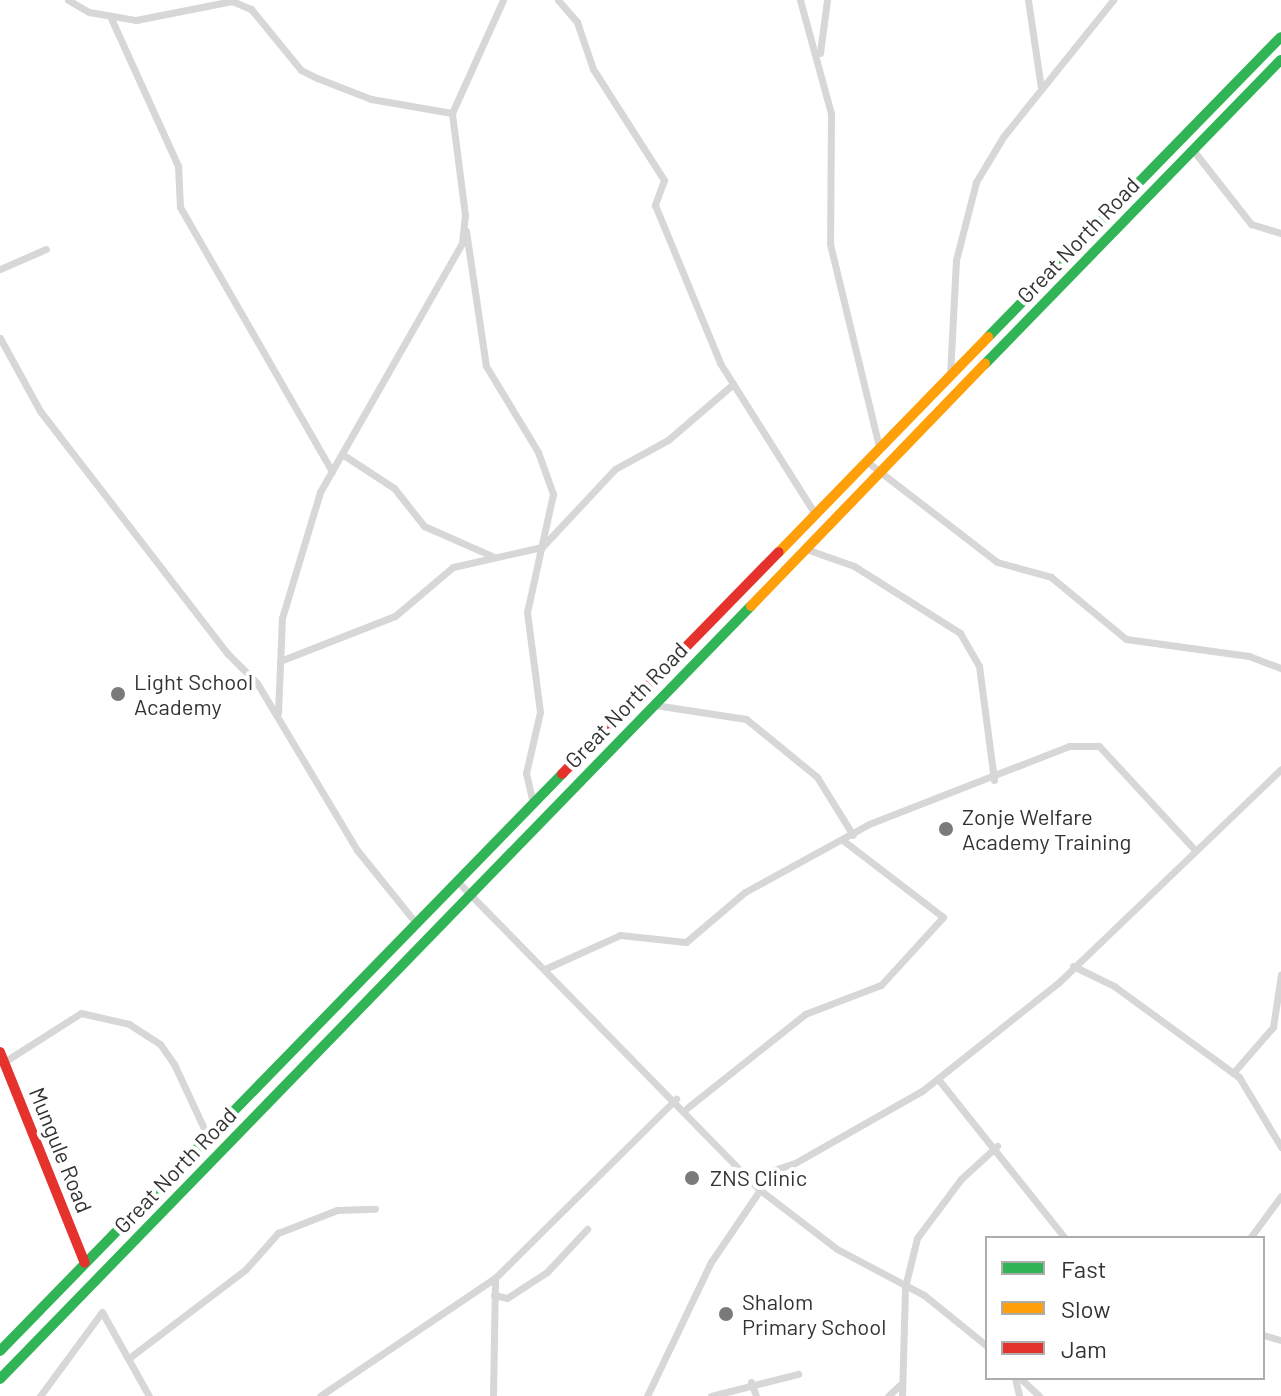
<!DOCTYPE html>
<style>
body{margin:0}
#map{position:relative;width:1281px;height:1396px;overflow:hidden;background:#fff;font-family:Barlow,sans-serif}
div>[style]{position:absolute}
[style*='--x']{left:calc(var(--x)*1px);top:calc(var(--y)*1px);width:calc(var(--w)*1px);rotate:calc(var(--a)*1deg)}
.street>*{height:7px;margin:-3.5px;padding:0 3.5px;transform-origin:3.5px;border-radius:3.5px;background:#d7d7d7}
.fast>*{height:10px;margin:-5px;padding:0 5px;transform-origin:5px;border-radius:5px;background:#30b455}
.slow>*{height:10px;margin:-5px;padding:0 5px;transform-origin:5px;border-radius:5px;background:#ff9f0a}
.jam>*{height:10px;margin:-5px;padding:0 5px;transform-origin:5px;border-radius:5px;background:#e5322d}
.dots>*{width:22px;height:22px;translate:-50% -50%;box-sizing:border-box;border:4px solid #fff;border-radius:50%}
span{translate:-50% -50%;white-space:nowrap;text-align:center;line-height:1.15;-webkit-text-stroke:8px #fff;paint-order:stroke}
.street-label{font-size:22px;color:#333}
.poi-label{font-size:22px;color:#333}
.left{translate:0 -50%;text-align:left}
.legend{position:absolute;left:985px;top:1236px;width:280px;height:144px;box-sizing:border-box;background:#fff;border:2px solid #adadad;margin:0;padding:10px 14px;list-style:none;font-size:24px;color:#333}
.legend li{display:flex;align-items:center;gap:16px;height:40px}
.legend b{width:40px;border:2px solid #adadad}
</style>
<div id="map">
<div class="street">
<i style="--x:68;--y:0;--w:24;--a:30"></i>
<i style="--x:89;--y:12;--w:48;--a:9.7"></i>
<i style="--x:136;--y:20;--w:98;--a:-11.2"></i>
<i style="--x:232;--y:1;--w:21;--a:23"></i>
<i style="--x:251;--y:9;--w:79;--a:50.7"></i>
<i style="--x:301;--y:70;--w:18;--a:27"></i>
<i style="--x:317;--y:78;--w:58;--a:21.3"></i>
<i style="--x:371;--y:99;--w:82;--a:9.8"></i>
<i style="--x:558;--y:0;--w:29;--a:49"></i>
<i style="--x:577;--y:22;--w:50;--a:71.2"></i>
<i style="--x:593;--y:69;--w:132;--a:57.4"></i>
<i style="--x:664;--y:180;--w:27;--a:110"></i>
<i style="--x:655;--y:205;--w:171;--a:67.6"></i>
<i style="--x:720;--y:363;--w:178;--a:57.8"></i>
<i style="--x:800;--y:0;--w:117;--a:74.7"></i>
<i style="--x:831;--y:113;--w:131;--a:90.4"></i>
<i style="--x:830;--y:244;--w:209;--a:76.4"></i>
<i style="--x:1028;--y:0;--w:89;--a:81.6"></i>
<i style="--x:110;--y:16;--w:165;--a:65.6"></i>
<i style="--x:178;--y:166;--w:41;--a:87.2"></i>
<i style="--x:180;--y:207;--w:305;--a:60.1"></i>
<i style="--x:820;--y:53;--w:53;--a:-82.5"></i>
<i style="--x:1193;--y:150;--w:94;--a:51.9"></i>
<i style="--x:1251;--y:224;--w:31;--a:17"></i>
<i style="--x:466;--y:231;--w:136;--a:81.6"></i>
<i style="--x:486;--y:366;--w:100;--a:58.8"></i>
<i style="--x:538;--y:452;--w:45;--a:70.3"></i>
<i style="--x:553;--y:494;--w:121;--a:102.4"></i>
<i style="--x:527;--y:612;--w:101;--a:82.6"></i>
<i style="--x:540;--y:712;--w:63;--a:102.9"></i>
<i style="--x:526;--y:773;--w:32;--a:77"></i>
<i style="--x:0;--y:269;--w:50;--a:-23.5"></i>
<i style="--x:0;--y:338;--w:83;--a:61.3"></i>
<i style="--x:40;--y:411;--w:306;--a:52.3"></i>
<i style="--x:227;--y:653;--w:42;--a:45"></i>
<i style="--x:257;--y:683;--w:195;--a:59.1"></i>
<i style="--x:357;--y:850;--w:94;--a:51.1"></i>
<i style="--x:950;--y:375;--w:115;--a:-87"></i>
<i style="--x:956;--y:260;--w:81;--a:-75.6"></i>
<i style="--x:976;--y:182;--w:52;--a:-59"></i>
<i style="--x:1003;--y:137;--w:176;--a:-51.2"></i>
<i style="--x:342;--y:454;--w:62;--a:33.2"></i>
<i style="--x:394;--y:488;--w:48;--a:51.7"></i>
<i style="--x:424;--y:526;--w:74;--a:23.8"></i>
<i style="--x:866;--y:461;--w:165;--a:37.6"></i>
<i style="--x:997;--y:562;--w:56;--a:15.5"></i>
<i style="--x:1051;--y:577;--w:97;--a:39.6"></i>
<i style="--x:1126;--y:639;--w:124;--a:7.9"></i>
<i style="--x:1249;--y:656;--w:34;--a:21"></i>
<i style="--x:806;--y:549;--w:51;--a:19.5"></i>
<i style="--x:854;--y:566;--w:125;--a:32.3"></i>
<i style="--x:960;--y:633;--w:38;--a:60"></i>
<i style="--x:979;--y:666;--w:115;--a:82.5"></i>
<i style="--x:280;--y:661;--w:123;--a:-21.4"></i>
<i style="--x:395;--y:616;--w:76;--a:-40.2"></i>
<i style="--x:453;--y:567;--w:91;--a:-12.7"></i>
<i style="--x:542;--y:547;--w:107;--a:-46.9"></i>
<i style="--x:615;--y:469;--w:60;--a:-28.7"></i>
<i style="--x:668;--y:440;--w:84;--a:-40.7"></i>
<i style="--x:655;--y:705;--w:92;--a:8.7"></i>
<i style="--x:746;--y:719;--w:92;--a:39.2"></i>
<i style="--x:817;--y:777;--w:68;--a:58.2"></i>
<i style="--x:278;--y:713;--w:95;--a:-87.6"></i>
<i style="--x:282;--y:618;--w:132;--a:-73.2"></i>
<i style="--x:320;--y:492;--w:287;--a:-60.3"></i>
<i style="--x:462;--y:243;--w:28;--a:-84"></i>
<i style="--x:465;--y:215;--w:103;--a:-97.3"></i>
<i style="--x:452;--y:113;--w:124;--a:-65.7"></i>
<i style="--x:457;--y:881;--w:433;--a:45.6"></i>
<i style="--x:760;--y:1190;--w:97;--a:37.5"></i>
<i style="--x:837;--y:1249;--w:98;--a:27.9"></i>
<i style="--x:924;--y:1295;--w:81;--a:39"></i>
<i style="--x:1073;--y:966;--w:46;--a:26"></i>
<i style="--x:1114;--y:986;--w:155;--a:36.1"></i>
<i style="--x:1239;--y:1077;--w:82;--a:59"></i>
<i style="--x:547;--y:968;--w:80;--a:-24.3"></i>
<i style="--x:620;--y:935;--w:66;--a:6.1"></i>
<i style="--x:686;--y:942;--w:77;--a:-40.3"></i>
<i style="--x:745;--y:892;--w:141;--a:-28.7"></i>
<i style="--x:869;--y:824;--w:215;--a:-21.3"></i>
<i style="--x:1069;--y:746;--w:30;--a:0"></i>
<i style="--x:1099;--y:746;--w:140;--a:47.3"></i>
<i style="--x:4;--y:1062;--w:91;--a:-32.5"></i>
<i style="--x:81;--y:1013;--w:49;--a:12.9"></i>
<i style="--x:129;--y:1024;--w:37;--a:33"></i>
<i style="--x:160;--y:1044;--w:24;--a:55"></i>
<i style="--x:174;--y:1064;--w:81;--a:65"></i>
<i style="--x:1233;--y:1073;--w:61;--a:-49"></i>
<i style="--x:1273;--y:1027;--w:53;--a:-81.3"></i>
<i style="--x:938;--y:1079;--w:203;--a:51.4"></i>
<i style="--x:687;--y:1108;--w:151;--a:-38.5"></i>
<i style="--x:805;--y:1014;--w:81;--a:-20.9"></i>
<i style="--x:881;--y:985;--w:92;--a:-47.6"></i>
<i style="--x:943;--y:917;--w:125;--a:-142.5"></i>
<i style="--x:750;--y:1178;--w:47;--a:-18.4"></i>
<i style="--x:795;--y:1163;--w:146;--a:-29.6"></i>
<i style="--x:922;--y:1091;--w:174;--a:-38.5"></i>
<i style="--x:1058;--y:983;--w:309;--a:-43.8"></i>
<i style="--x:1250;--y:1238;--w:52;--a:-53.6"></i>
<i style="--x:494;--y:1295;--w:13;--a:13"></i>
<i style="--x:507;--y:1298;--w:48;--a:-33"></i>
<i style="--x:547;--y:1272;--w:59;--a:-47.1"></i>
<i style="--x:1263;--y:1335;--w:19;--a:16"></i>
<i style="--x:129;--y:1358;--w:146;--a:-37.2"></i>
<i style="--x:245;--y:1270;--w:50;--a:-48.3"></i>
<i style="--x:278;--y:1233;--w:63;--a:-21.3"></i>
<i style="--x:337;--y:1210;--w:38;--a:-2"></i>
<i style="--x:1015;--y:1378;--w:18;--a:77"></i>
<i style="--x:1020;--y:1378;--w:26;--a:43"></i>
<i style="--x:751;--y:1382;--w:15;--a:70"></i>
<i style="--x:40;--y:1396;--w:104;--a:-53.6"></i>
<i style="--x:102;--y:1312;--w:96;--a:60.8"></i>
<i style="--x:320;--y:1396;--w:211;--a:-34"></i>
<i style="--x:495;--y:1278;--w:255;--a:-44.7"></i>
<i style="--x:493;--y:1396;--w:118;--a:-89"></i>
<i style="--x:647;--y:1396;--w:148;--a:-64.5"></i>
<i style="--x:711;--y:1262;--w:87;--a:-55.8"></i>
<i style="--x:711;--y:1396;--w:90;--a:-14.2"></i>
<i style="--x:888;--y:1396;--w:16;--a:-43"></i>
<i style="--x:902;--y:1396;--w:109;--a:-88.4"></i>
<i style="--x:905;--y:1287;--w:50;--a:-76.2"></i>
<i style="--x:917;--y:1238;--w:74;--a:-53.3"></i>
<i style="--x:961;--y:1179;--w:49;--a:-42.5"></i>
</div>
<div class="fast">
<i style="--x:988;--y:337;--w:419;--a:-45.7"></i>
<i style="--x:985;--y:364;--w:424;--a:-45.8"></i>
<i style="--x:0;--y:1351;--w:805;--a:-45.75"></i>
<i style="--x:0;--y:1379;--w:1078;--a:-45.83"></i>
</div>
<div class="slow">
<i style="--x:779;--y:552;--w:300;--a:-45.8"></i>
<i style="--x:751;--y:606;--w:337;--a:-46"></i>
</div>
<div class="jam">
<i style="--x:562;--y:774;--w:310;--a:-45.7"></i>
<i style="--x:0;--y:1052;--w:227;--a:68.1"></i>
</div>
<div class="dots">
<i style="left:118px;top:694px;background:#7a7a7a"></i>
<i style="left:946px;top:829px;background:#7a7a7a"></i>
<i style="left:692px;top:1178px;background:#7a7a7a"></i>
<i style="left:726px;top:1314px;background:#7a7a7a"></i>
</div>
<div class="street-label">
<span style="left:1078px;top:240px;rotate:-46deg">Great North Road</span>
<span style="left:626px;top:705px;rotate:-46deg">Great North Road</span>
<span style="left:61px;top:1150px;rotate:68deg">Mungule Road</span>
<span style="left:175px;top:1170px;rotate:-46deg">Great North Road</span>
</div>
<div class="poi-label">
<span class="left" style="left:134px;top:694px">Light School<br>Academy</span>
<span class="left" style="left:962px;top:829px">Zonje Welfare<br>Academy Training</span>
<span class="left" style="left:710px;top:1178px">ZNS Clinic</span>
<span class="left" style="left:742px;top:1314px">Shalom<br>Primary School</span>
</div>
<ul class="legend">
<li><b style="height:10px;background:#30b455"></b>Fast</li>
<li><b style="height:10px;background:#ff9f0a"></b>Slow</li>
<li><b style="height:10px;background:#e5322d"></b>Jam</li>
</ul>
</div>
